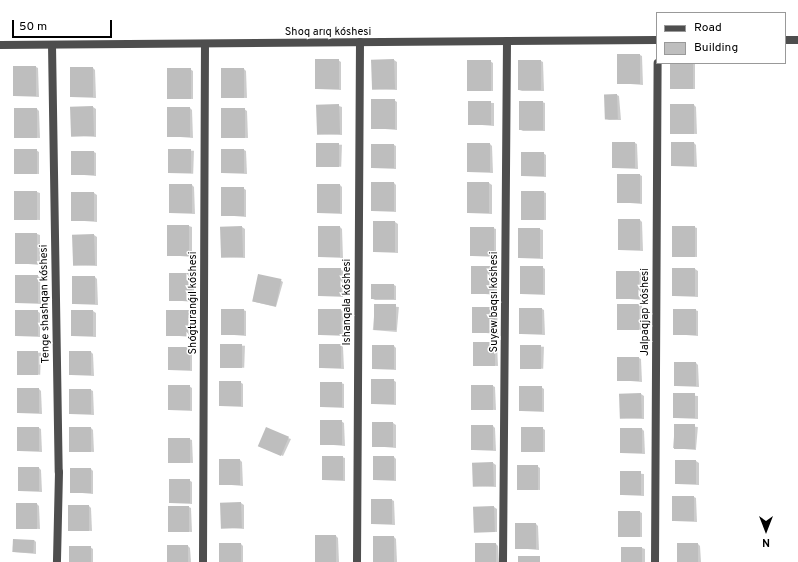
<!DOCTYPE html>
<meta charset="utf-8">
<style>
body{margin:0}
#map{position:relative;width:798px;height:562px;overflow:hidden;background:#fff;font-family:Overpass,sans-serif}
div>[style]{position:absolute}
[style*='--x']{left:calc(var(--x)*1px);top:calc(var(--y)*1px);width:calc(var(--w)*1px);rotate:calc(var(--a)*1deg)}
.shadow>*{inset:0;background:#0003;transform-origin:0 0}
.building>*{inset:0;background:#bebebe;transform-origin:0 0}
.street>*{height:8px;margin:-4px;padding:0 4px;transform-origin:4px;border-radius:4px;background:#4e4e4e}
span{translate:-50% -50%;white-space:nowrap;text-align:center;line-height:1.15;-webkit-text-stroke:3px #fff;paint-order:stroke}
.street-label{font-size:11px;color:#000}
.legend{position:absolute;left:656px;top:12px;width:130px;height:52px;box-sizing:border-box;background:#fff;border:1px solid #999;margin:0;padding:5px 7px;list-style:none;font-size:12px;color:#000}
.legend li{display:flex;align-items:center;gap:8px;height:20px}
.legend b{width:20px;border:1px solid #999}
.north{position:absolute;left:746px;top:510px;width:40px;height:40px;-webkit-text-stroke:3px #fff;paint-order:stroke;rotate:180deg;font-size:11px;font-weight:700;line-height:16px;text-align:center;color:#000}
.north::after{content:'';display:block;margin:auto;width:14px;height:18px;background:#000;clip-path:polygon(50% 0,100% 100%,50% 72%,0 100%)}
.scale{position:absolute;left:12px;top:20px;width:100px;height:18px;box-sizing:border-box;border:2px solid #000;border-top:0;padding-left:5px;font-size:12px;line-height:14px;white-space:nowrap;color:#000;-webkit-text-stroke:3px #fff;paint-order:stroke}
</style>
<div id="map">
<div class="shadow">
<i style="clip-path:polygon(640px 55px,642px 56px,643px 85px,618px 83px)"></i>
<i style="clip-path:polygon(338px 60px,341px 62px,341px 90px,317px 89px)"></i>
<i style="clip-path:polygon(394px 60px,397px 62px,397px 90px,373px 89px,372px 61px)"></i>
<i style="clip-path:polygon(490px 61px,493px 63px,493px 91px,469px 90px)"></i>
<i style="clip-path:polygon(541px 61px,543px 62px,544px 91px,522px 91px,519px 90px)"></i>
<i style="left:671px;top:63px;width:24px;height:26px"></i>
<i style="clip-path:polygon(36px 67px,38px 68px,39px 97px,14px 96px)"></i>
<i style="clip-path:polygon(93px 68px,95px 70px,96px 98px,71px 97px)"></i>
<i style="clip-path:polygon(190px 69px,193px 71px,193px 99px,169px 98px)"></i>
<i style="clip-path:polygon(244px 69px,246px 71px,247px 98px,222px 97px)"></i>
<i style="clip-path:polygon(617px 95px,619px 96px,621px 120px,609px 120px,606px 119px)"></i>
<i style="clip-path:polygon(394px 100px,397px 102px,397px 130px,373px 128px)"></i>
<i style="clip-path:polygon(469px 102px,494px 103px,494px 126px,470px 124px)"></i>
<i style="clip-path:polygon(542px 102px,545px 103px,545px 131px,523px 131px,521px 130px)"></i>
<i style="clip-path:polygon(694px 105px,696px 107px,697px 134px,672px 133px)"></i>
<i style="clip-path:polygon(339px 106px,342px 107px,342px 135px,317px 134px)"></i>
<i style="clip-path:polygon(93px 107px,96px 109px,96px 137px,71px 135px)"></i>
<i style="clip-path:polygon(190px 108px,192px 110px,193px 138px,168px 136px)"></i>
<i style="clip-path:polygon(37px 109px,39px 111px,40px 138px,15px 137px)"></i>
<i style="clip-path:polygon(244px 109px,247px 111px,248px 138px,223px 137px)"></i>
<i style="clip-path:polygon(635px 143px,637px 144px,638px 169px,614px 168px)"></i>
<i style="clip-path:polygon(694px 143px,696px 145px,697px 167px,672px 166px)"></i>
<i style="left:318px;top:144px;width:24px;height:22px;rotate:2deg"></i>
<i style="clip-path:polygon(490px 144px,492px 146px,493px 173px,468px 172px)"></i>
<i style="clip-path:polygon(394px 145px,396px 146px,396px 169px,372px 168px)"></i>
<i style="clip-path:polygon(36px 150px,39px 152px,39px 174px,15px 173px)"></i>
<i style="left:169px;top:150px;width:25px;height:23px;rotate:2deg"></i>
<i style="clip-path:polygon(244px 150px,246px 151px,247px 174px,222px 173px)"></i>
<i style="clip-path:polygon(94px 152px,96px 153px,96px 176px,72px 174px)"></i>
<i style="clip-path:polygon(543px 153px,546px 155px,546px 177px,522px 176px)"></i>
<i style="clip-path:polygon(640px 175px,642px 176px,642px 204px,618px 202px)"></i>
<i style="clip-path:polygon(394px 183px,396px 185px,396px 212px,372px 211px)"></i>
<i style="clip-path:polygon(489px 183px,492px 185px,492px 214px,468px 213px)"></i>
<i style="clip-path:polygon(192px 185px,194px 187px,195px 214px,170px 213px)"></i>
<i style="clip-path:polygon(340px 185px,342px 187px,342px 214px,318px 213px)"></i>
<i style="clip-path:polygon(243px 188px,246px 190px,246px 217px,222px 215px)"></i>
<i style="clip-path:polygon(37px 192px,40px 193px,40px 220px,15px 219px)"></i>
<i style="clip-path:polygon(543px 192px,546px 193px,546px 220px,522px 219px)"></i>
<i style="clip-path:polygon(94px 193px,97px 195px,97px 222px,72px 220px)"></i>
<i style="clip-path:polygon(640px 220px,642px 222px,643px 251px,619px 250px)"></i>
<i style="clip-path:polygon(395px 222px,398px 224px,398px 253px,374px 252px)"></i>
<i style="clip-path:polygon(189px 226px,192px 227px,192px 257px,168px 255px)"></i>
<i style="clip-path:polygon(242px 227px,245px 229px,245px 258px,222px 257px,221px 228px)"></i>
<i style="clip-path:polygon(340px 227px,342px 229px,343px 258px,319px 257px)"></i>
<i style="clip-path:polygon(694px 227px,697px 228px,697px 257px,674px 256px)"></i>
<i style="clip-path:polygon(493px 228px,496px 229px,496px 257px,472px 256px)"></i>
<i style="clip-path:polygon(540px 229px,543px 230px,543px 259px,519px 258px)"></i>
<i style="clip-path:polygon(37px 234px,40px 235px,40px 265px,16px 263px)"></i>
<i style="clip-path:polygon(94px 235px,97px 237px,97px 266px,74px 265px,73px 236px)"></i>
<i style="clip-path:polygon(472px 267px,497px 269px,497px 295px,473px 293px)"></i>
<i style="clip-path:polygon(542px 267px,545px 269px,545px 295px,521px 294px)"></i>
<i style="clip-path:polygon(340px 269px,343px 271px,343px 297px,319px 296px)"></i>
<i style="clip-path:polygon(695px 269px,698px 271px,698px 297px,674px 296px)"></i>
<i style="clip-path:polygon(639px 272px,641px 273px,642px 300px,617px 298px)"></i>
<i style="clip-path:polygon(191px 274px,194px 275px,194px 302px,170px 300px)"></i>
<i style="clip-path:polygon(38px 276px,40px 278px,41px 304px,16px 303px)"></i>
<i style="clip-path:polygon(95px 277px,97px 279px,98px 305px,74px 304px)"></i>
<i style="clip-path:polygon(280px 280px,283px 282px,276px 307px,255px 302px)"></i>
<i style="clip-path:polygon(394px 285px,396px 286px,396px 300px,375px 300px,373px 299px)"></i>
<i style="left:375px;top:305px;width:24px;height:25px;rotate:5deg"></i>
<i style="left:618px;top:305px;width:24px;height:24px;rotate:2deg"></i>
<i style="clip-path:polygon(495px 308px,497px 309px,498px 334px,474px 332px)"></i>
<i style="clip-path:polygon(542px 309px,544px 310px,545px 335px,521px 334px)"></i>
<i style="clip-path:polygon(243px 310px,246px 311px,246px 336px,222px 334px)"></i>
<i style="clip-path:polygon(341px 310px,343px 312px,344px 336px,320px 335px)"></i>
<i style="clip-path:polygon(695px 310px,698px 311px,698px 336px,674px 334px)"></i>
<i style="clip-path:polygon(37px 311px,40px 313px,40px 337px,16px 336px)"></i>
<i style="clip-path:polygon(93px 311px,96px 313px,96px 337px,72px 336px)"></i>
<i style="clip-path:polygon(188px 311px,191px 312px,191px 337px,167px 335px)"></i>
<i style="clip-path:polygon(495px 343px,497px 344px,498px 366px,474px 365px)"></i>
<i style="left:221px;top:345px;width:24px;height:22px;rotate:2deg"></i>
<i style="clip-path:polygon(341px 345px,343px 347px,344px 369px,321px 368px)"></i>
<i style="clip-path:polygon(394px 346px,396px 348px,396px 370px,373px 369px)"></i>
<i style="left:521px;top:346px;width:23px;height:22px;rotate:2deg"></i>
<i style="clip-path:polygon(189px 348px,192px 349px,192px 371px,169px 370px)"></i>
<i style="left:18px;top:352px;width:23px;height:22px;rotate:2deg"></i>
<i style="clip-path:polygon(91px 352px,93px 354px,94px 376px,71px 375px)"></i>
<i style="clip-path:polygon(639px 358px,641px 359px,642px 382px,619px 380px)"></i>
<i style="clip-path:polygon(696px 363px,698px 365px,699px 387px,676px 386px)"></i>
<i style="clip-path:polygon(393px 380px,396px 382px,396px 405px,373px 404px)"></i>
<i style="clip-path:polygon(240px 382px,243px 384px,243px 407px,220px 406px)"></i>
<i style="clip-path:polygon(341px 383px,344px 384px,344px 408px,321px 407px)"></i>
<i style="clip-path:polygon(189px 386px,192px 388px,192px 411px,169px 410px)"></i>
<i style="clip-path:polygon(493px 386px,495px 387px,496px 410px,472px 409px)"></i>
<i style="clip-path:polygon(541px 387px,544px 389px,544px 412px,521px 411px)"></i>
<i style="clip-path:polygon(39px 389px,41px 391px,42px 414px,18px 413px)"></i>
<i style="clip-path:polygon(91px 390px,93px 391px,94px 415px,70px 414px)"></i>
<i style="clip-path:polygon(641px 394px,644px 396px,644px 419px,620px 418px)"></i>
<i style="clip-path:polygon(674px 394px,698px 396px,698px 419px,675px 418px)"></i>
<i style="clip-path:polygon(341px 421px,344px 423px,345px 446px,322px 444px)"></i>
<i style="clip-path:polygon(393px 423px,396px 425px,396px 448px,373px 446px)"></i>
<i style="left:675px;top:425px;width:23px;height:23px;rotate:5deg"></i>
<i style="clip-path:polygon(493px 426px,495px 428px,496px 451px,473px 450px)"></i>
<i style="clip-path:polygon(39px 428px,41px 429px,42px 452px,19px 451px)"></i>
<i style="clip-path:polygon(91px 428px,93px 430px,94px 452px,71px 451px)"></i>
<i style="clip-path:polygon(542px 428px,545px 430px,545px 452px,522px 451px)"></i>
<i style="clip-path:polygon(642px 429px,644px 431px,645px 454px,621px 453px)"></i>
<i style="clip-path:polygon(288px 438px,291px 439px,283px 456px,261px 447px)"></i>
<i style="clip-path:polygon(189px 439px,192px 440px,193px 463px,170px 462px)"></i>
<i style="clip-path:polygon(342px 457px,345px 458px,345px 481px,323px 480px)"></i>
<i style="clip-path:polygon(394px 457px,396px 459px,396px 481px,374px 480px)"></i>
<i style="clip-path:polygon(240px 460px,242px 462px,243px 486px,220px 484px)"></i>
<i style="clip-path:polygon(696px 461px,699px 463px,699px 485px,677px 484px)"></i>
<i style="clip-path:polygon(493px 463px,496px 465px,496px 487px,474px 486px)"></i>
<i style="clip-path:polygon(537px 466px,540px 468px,540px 490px,518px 489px)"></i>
<i style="clip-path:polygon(39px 468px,41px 470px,42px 492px,19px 491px)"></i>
<i style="clip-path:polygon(91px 469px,93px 471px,93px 494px,71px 492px)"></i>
<i style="clip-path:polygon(621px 472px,644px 474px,644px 496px,622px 495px)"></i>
<i style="clip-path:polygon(189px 480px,192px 482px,192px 504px,170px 503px)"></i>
<i style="clip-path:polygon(694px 497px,696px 498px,697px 522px,674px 521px)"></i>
<i style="clip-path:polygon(392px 500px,394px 501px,395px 525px,372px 524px)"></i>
<i style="clip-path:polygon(241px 503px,244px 505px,244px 529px,221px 527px)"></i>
<i style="clip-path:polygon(37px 504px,39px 506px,40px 529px,17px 528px)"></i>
<i style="clip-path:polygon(89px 506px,91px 508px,92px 531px,69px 530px)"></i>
<i style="clip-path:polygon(189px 507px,191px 508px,192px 532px,169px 531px)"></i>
<i style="clip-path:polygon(494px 507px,497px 509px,497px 532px,474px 531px,474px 508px)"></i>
<i style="clip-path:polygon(640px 512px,642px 513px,642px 537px,620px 536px)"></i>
<i style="clip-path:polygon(536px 524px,538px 526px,539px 550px,516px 548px)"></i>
<i style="clip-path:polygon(336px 536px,338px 538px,339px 562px,316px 562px)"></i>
<i style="clip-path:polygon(394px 537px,396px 539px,397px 562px,374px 562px)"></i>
<i style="clip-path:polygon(34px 540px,36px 542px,36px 554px,14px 552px)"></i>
<i style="clip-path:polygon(241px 544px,243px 546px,243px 562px,221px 562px)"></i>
<i style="clip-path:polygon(496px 544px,498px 546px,499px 562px,476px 562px)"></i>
<i style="clip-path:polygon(698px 544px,700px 546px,701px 562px,678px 562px)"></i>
<i style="clip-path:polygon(188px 546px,190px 548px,191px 562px,168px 562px)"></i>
<i style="clip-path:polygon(90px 547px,93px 549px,93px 562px,70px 562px)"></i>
<i style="clip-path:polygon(642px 548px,645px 549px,645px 562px,622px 562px)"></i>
</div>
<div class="building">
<i style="left:617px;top:54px;width:23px;height:30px"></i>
<i style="left:339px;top:59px;width:30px;height:24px;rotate:90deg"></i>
<i style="left:394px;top:59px;width:30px;height:23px;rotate:88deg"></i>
<i style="left:467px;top:60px;width:24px;height:31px"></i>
<i style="left:518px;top:60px;width:23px;height:30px"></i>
<i style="left:670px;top:63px;width:23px;height:26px"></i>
<i style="left:13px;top:66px;width:23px;height:30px"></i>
<i style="left:93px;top:67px;width:30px;height:23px;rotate:90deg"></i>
<i style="left:191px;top:68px;width:31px;height:24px;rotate:90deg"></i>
<i style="left:221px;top:68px;width:23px;height:30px"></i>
<i style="left:617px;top:94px;width:25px;height:13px;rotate:88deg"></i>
<i style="left:395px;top:99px;width:30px;height:24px;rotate:90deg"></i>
<i style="left:468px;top:101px;width:23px;height:24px"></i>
<i style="left:519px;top:101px;width:24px;height:29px"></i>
<i style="left:339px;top:104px;width:30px;height:23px;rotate:88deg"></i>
<i style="left:670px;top:104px;width:24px;height:30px"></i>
<i style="left:93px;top:106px;width:30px;height:23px;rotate:88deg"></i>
<i style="left:190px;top:107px;width:30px;height:23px;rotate:90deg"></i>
<i style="left:14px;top:108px;width:23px;height:30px"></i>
<i style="left:221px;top:108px;width:24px;height:30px"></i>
<i style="left:612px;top:142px;width:23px;height:26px"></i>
<i style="left:671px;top:142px;width:23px;height:24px"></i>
<i style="left:316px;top:143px;width:23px;height:24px"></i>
<i style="left:490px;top:143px;width:29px;height:23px;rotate:90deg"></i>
<i style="left:371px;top:144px;width:23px;height:24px"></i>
<i style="left:14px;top:149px;width:23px;height:25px"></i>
<i style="left:168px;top:149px;width:23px;height:24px"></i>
<i style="left:221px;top:149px;width:23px;height:24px"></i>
<i style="left:71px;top:151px;width:23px;height:24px"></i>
<i style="left:544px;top:152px;width:24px;height:23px;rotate:90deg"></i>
<i style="left:617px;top:174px;width:23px;height:29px"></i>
<i style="left:394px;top:182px;width:29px;height:23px;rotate:90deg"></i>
<i style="left:467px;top:182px;width:22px;height:31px"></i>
<i style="left:169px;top:184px;width:23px;height:29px"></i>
<i style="left:317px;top:184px;width:23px;height:29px"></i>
<i style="left:221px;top:187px;width:23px;height:29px"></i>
<i style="left:14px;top:191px;width:23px;height:29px"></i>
<i style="left:521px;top:191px;width:23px;height:29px"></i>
<i style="left:71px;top:192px;width:23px;height:29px"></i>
<i style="left:640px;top:219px;width:31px;height:22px;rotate:90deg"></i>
<i style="left:373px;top:221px;width:22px;height:31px"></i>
<i style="left:167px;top:225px;width:22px;height:31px"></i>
<i style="left:242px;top:226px;width:31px;height:22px;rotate:88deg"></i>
<i style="left:340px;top:226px;width:31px;height:22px;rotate:90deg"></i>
<i style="left:672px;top:226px;width:23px;height:31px"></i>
<i style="left:470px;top:227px;width:24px;height:29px"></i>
<i style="left:518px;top:228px;width:22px;height:30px"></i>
<i style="left:15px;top:233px;width:22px;height:31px"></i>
<i style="left:94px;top:234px;width:31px;height:22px;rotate:88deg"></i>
<i style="left:471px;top:266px;width:23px;height:28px"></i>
<i style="left:520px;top:266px;width:23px;height:28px"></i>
<i style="left:341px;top:268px;width:28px;height:23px;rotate:90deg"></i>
<i style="left:672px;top:268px;width:23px;height:28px"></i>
<i style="left:616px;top:271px;width:23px;height:28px"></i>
<i style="left:169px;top:273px;width:23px;height:28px"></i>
<i style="left:258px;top:274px;width:24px;height:28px;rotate:12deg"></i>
<i style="left:15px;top:275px;width:23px;height:28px"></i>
<i style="left:95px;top:276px;width:28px;height:23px;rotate:90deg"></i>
<i style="left:394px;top:284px;width:15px;height:23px;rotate:90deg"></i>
<i style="left:374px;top:304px;width:22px;height:26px"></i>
<i style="left:617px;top:304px;width:22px;height:26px"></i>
<i style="left:472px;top:307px;width:23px;height:26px"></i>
<i style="left:519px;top:308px;width:23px;height:26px"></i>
<i style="left:221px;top:309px;width:23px;height:26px"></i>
<i style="left:341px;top:309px;width:26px;height:23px;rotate:90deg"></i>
<i style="left:673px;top:309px;width:23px;height:26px"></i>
<i style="left:15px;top:310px;width:23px;height:26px"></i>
<i style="left:71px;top:310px;width:22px;height:26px"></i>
<i style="left:166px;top:310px;width:23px;height:26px"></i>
<i style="left:473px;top:342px;width:22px;height:24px"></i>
<i style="left:220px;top:344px;width:22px;height:24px"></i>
<i style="left:341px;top:344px;width:24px;height:22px;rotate:90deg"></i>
<i style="left:372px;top:345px;width:22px;height:24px"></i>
<i style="left:520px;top:345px;width:21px;height:24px"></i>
<i style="left:168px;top:347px;width:22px;height:23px"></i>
<i style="left:17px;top:351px;width:21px;height:24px"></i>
<i style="left:91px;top:351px;width:24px;height:22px;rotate:90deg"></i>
<i style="left:617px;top:357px;width:22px;height:24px"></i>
<i style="left:674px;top:362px;width:22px;height:24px"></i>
<i style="left:394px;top:379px;width:25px;height:23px;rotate:90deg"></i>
<i style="left:219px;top:381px;width:22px;height:25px"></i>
<i style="left:320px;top:382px;width:22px;height:25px"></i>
<i style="left:168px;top:385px;width:22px;height:25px"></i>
<i style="left:471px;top:385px;width:22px;height:25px"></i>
<i style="left:542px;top:386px;width:25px;height:23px;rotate:90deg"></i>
<i style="left:39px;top:388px;width:25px;height:22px;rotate:90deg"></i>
<i style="left:69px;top:389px;width:22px;height:25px"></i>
<i style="left:641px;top:393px;width:25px;height:22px;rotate:88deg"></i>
<i style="left:673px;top:393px;width:22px;height:25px"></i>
<i style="left:320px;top:420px;width:22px;height:25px"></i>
<i style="left:372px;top:422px;width:21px;height:25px"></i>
<i style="left:674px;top:424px;width:21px;height:25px"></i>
<i style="left:493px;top:425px;width:25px;height:22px;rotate:90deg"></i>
<i style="left:17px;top:427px;width:22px;height:24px"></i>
<i style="left:69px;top:427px;width:22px;height:25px"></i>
<i style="left:266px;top:427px;width:25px;height:21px;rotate:23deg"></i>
<i style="left:521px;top:427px;width:22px;height:25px"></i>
<i style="left:642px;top:428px;width:25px;height:22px;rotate:90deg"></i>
<i style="left:168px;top:438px;width:22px;height:25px"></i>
<i style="left:322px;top:456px;width:21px;height:24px"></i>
<i style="left:373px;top:456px;width:21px;height:24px"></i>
<i style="left:219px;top:459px;width:21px;height:26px"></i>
<i style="left:675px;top:460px;width:21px;height:24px"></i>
<i style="left:493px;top:462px;width:24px;height:21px;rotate:88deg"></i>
<i style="left:538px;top:465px;width:25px;height:21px;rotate:90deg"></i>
<i style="left:18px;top:467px;width:21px;height:24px"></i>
<i style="left:91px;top:468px;width:25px;height:21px;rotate:90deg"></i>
<i style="left:620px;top:471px;width:21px;height:24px"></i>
<i style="left:190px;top:479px;width:24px;height:21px;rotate:90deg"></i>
<i style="left:672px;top:496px;width:22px;height:25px"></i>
<i style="left:371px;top:499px;width:21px;height:25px"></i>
<i style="left:241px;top:502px;width:26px;height:21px;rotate:88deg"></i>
<i style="left:16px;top:503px;width:21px;height:26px"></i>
<i style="left:68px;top:505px;width:21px;height:26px"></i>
<i style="left:168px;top:506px;width:21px;height:26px"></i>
<i style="left:494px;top:506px;width:26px;height:21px;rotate:88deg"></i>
<i style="left:618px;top:511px;width:22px;height:26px"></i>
<i style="left:536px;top:523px;width:26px;height:21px;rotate:90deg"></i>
<i style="left:336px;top:535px;width:27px;height:21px;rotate:90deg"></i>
<i style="left:373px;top:536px;width:21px;height:26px"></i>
<i style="left:13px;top:539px;width:21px;height:13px;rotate:3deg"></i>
<i style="left:241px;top:543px;width:19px;height:22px;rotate:90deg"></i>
<i style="left:475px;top:543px;width:21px;height:19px"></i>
<i style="left:677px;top:543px;width:21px;height:19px"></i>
<i style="left:167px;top:545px;width:21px;height:17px"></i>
<i style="left:69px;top:546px;width:22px;height:16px"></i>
<i style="left:621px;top:547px;width:21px;height:15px"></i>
<i style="left:518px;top:556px;width:22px;height:6px"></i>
</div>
<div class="street">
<i style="--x:785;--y:40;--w:13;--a:0"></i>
<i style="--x:0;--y:45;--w:657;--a:-0.44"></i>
<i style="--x:52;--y:45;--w:427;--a:89.1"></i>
<i style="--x:59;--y:472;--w:90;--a:91.3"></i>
<i style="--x:203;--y:562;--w:518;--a:-89.78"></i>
<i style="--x:357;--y:562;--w:520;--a:-89.67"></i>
<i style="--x:503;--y:562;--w:521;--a:-89.56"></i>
<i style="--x:655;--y:562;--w:499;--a:-89.7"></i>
</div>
<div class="street-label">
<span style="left:328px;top:32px">Shoq arıq kóshesi</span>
<span style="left:347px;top:302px;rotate:-90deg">Ishanqala kóshesi</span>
<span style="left:494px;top:302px;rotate:-90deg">Suyew baqsı kóshesi</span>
<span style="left:193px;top:303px;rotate:-90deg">Shógturanǵıl kóshesi</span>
<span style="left:45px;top:304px;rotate:-91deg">Tenge shashqan kóshesi</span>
<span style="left:645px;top:312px;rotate:-90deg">Jalpaqjap kóshesi</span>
</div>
<ul class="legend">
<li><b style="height:5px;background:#4e4e4e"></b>Road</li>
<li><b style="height:11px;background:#bebebe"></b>Building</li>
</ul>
<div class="north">N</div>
<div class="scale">50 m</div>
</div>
